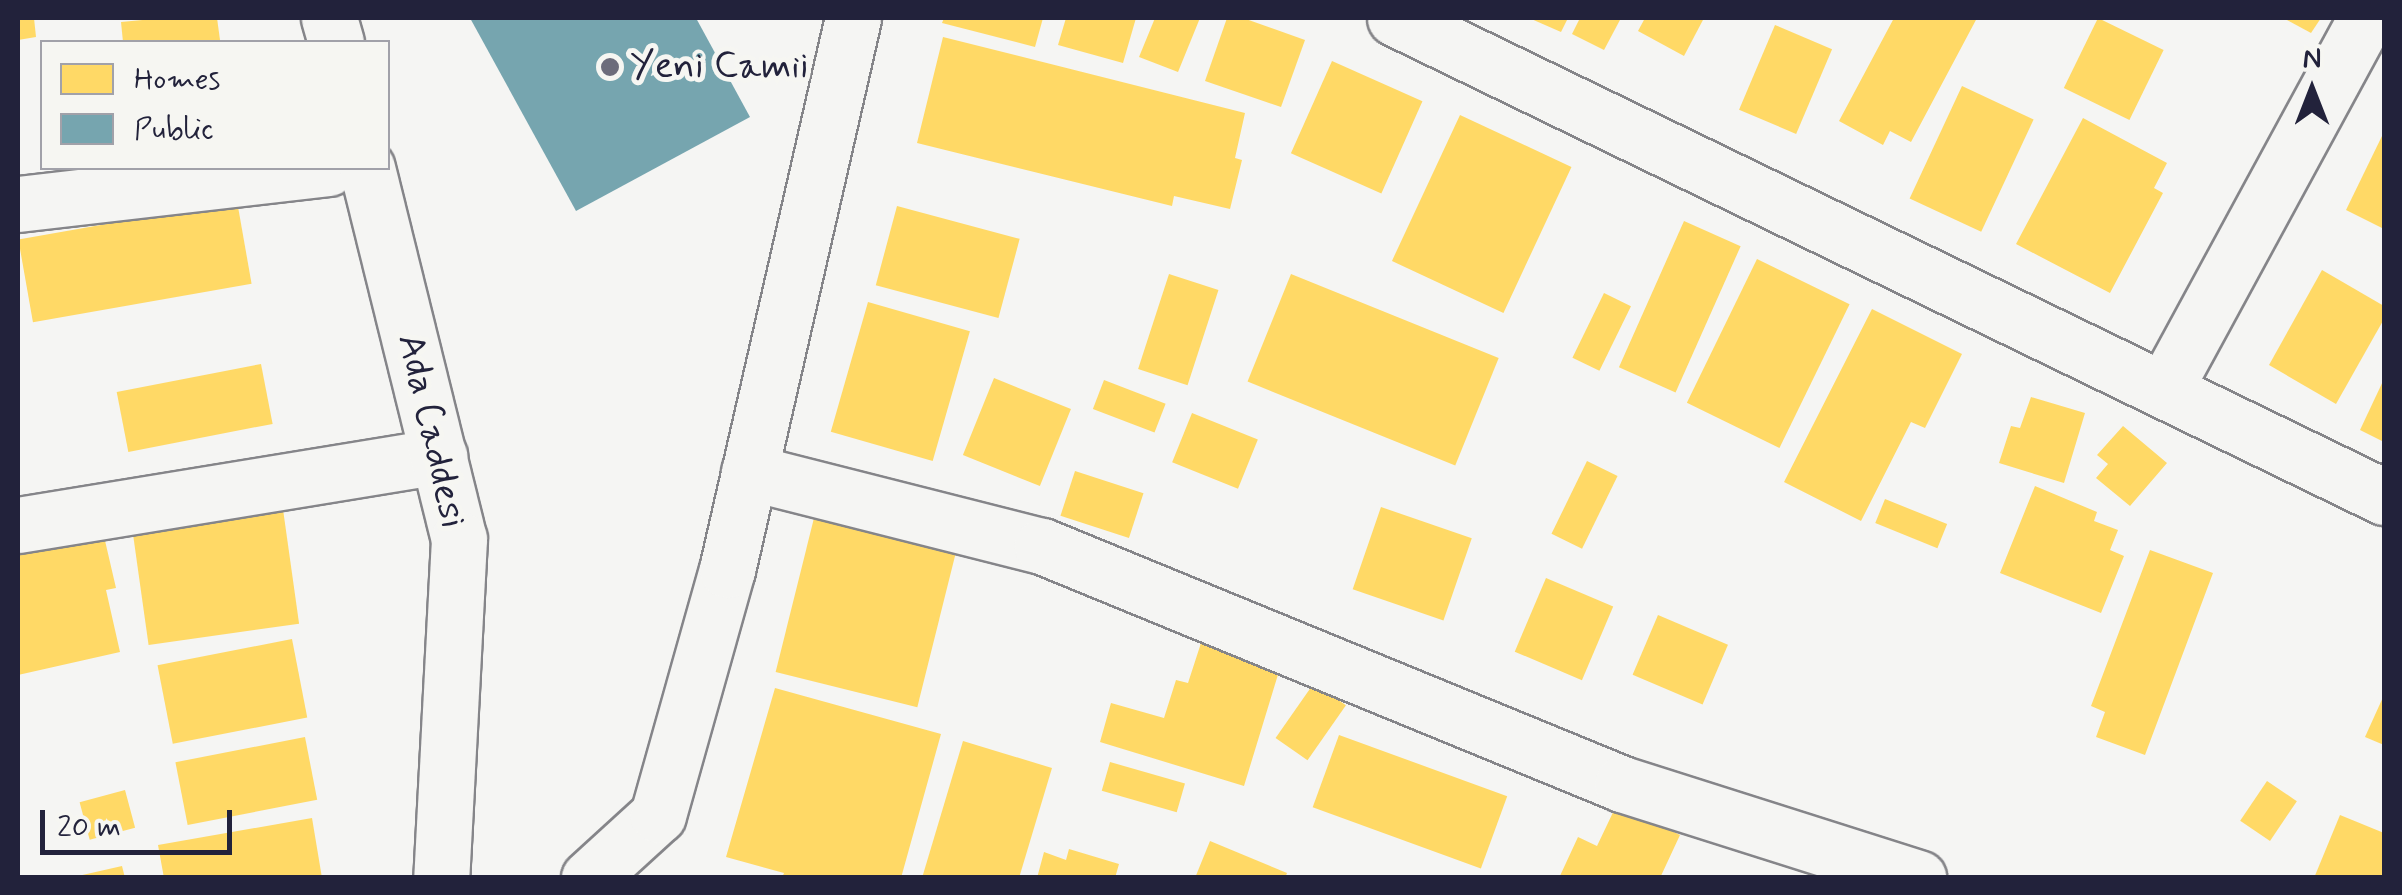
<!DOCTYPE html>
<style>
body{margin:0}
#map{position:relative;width:2402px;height:895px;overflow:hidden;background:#f5f5f3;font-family:Mynerve,sans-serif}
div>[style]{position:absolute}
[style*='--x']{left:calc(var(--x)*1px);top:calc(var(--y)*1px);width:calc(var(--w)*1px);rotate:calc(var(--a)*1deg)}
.homes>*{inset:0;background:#ffd966;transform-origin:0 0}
.public>*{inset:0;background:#76a5af}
.roads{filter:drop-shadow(2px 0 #858589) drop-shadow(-2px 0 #858589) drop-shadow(0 2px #858589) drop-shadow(0 -2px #858589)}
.minor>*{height:55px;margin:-27.5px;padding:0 27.5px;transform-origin:27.5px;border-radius:27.5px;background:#f5f5f3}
.major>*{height:55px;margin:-27.5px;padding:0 27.5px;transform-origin:27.5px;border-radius:27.5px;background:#f5f5f3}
.dots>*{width:28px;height:28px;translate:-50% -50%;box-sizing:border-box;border:5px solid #f6f6f2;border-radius:50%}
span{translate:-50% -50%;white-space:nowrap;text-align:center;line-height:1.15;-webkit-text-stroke:10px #f6f6f2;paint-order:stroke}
.poi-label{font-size:38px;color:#22223b}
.left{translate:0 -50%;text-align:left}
.street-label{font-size:38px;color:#22223b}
.frame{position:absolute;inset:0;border:20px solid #22223b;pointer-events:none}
.legend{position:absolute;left:40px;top:40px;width:350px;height:130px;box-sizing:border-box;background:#f6f6f2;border:2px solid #a1a1a9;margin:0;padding:12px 18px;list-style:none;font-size:30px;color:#22223b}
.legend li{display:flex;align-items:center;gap:20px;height:50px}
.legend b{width:50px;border:2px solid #a1a1a9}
.north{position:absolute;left:2262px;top:40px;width:100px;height:100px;-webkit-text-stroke:8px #f6f6f2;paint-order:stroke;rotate:0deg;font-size:28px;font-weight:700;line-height:40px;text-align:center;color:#22223b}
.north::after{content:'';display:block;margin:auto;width:35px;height:45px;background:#22223b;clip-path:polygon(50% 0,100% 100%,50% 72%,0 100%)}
.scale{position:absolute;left:40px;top:810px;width:192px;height:45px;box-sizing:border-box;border:5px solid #22223b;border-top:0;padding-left:12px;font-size:30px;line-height:35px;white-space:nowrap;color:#22223b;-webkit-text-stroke:8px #f6f6f2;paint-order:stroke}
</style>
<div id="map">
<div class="homes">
<i style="clip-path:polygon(18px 18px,34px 18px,36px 37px,18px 40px)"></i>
<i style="clip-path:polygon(164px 18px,217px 18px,220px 40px,123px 42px,121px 22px)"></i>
<i style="clip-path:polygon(944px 18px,1043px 18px,1035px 47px,942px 23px)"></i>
<i style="clip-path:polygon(1066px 18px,1136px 18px,1123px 63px,1058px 45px)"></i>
<i style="clip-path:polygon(1155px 18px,1200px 18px,1178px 72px,1139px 57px)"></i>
<i style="clip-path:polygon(1227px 18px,1243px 18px,1305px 40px,1281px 107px,1205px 81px)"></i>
<i style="clip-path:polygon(1529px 18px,1568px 18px,1561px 32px)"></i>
<i style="clip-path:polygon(1580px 18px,1621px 18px,1604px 50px,1572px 34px)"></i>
<i style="clip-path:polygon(1645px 18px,1704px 18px,1684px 56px,1638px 31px)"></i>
<i style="clip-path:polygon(1894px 18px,1977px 18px,1911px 142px,1890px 131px,1883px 145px,1839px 121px)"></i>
<i style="left:2098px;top:18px;width:73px;height:78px;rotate:26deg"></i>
<i style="clip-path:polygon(2283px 18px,2321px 18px,2311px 33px)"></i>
<i style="left:1775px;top:25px;width:62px;height:92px;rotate:23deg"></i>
<i style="clip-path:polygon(943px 37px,1245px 113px,1235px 158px,1242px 160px,1230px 209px,1174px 196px,1172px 206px,917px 143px)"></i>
<i style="left:1332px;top:61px;width:99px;height:101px;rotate:24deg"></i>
<i style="left:1962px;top:86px;width:79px;height:124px;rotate:25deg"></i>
<i style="left:1460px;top:115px;width:123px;height:161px;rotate:25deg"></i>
<i style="clip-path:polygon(2083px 118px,2167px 163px,2154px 188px,2163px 193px,2110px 293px,2016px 244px)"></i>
<i style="clip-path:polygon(2382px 136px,2384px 137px,2384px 229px,2346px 210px)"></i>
<i style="left:237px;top:201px;width:84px;height:222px;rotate:80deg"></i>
<i style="left:897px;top:206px;width:127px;height:82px;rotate:15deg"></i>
<i style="left:1684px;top:221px;width:62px;height:160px;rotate:24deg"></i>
<i style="left:1757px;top:259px;width:103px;height:160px;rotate:26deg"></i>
<i style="clip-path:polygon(2322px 270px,2384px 306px,2384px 319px,2336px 404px,2269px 365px)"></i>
<i style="left:1169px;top:274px;width:52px;height:100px;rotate:18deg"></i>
<i style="left:1291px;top:274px;width:224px;height:116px;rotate:22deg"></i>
<i style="left:1604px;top:293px;width:30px;height:72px;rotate:26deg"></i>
<i style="left:868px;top:302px;width:106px;height:135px;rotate:16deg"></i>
<i style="clip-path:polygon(1872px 309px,1962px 354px,1925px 428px,1911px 422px,1861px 521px,1784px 482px)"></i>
<i style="left:261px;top:364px;width:61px;height:147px;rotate:79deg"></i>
<i style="left:994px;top:378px;width:83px;height:83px;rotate:22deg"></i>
<i style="clip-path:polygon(2384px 379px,2384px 442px,2360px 430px)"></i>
<i style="left:1104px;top:380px;width:66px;height:31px;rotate:21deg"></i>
<i style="clip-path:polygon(2031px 397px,2085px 413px,2064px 483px,1999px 463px,2011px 426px,2020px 428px)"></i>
<i style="left:1192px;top:413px;width:71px;height:53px;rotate:22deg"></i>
<i style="clip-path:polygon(2123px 426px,2167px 463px,2130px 506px,2096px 478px,2108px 464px,2097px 455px)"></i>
<i style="left:1587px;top:461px;width:34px;height:81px;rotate:26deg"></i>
<i style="left:1075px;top:471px;width:72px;height:47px;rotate:18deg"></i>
<i style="clip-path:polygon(2035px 486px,2097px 512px,2094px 521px,2118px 530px,2110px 550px,2124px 556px,2101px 613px,2000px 573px)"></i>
<i style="left:281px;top:495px;width:130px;height:152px;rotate:82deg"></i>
<i style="left:1885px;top:499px;width:67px;height:26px;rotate:22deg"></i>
<i style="left:817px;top:506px;width:146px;height:171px;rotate:14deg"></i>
<i style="left:1381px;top:507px;width:96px;height:87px;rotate:19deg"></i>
<i style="clip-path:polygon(103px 532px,116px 588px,106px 590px,120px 652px,18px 675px,18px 552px)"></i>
<i style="clip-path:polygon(2150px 550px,2213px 573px,2145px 755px,2096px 737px,2105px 712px,2091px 706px)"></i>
<i style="left:1546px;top:578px;width:73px;height:80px;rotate:23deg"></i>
<i style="left:1658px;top:615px;width:76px;height:65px;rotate:23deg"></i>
<i style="left:292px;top:639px;width:80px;height:137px;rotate:79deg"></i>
<i style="clip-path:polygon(1201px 643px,1280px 668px,1244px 786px,1100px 742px,1111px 703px,1164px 718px,1176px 680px,1188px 683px)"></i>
<i style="left:1314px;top:683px;width:39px;height:67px;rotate:35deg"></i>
<i style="clip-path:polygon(775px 688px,941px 734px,901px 878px,782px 878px,784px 873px,726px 857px)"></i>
<i style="clip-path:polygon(2384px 695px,2384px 745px,2365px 737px)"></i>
<i style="left:1339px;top:735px;width:179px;height:77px;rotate:20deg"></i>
<i style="left:305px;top:737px;width:64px;height:132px;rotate:79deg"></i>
<i style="clip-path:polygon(963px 741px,1052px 768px,1019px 878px,922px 878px)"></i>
<i style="left:1110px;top:762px;width:78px;height:30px;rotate:16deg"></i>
<i style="left:2267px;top:781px;width:36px;height:48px;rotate:34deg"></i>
<i style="left:125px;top:790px;width:39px;height:47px;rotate:75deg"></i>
<i style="clip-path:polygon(1617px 804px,1680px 835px,1660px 878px,1559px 878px,1578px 837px,1597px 846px)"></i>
<i style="clip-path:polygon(2340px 815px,2384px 833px,2384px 878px,2314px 878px)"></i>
<i style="clip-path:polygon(312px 818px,322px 878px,164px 878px,158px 845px)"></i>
<i style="clip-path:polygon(1210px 841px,1287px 873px,1285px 878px,1195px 878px)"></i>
<i style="clip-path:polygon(1069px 849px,1119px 864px,1115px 878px,1037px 878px,1044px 852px,1066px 860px)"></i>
<i style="clip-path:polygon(122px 866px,125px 878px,78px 878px,78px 876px)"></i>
</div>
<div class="public">
<i style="clip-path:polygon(470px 18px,696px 18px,750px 117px,576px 211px)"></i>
</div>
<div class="roads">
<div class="minor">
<i style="--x:18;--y:204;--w:312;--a:-6.6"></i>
<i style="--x:2164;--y:390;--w:423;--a:-61.5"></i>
<i style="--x:749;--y:472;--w:302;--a:14.2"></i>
<i style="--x:1042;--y:546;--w:627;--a:22.31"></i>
<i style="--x:1622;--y:784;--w:311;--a:17.6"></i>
<i style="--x:18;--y:525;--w:427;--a:-9.3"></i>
</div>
<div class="major">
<i style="--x:329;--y:18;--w:25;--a:74"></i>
<i style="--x:1395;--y:18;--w:1099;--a:25.84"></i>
<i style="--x:367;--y:168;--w:382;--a:76.1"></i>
<i style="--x:459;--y:539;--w:339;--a:93"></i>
<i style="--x:589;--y:878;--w:93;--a:-42.4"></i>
<i style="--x:658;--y:815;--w:255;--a:-74.3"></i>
<i style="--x:727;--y:570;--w:566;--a:-77.14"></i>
</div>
</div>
<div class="dots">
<i style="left:610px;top:67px;background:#6c6c7b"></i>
</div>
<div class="poi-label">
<span class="left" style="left:630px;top:67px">Yeni Camii</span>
</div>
<div class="street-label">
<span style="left:431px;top:431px;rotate:77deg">Ada Caddesi</span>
</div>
<div class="frame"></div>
<ul class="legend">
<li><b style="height:28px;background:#ffd966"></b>Homes</li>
<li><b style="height:28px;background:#76a5af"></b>Public</li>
</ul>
<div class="north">N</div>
<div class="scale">20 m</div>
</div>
